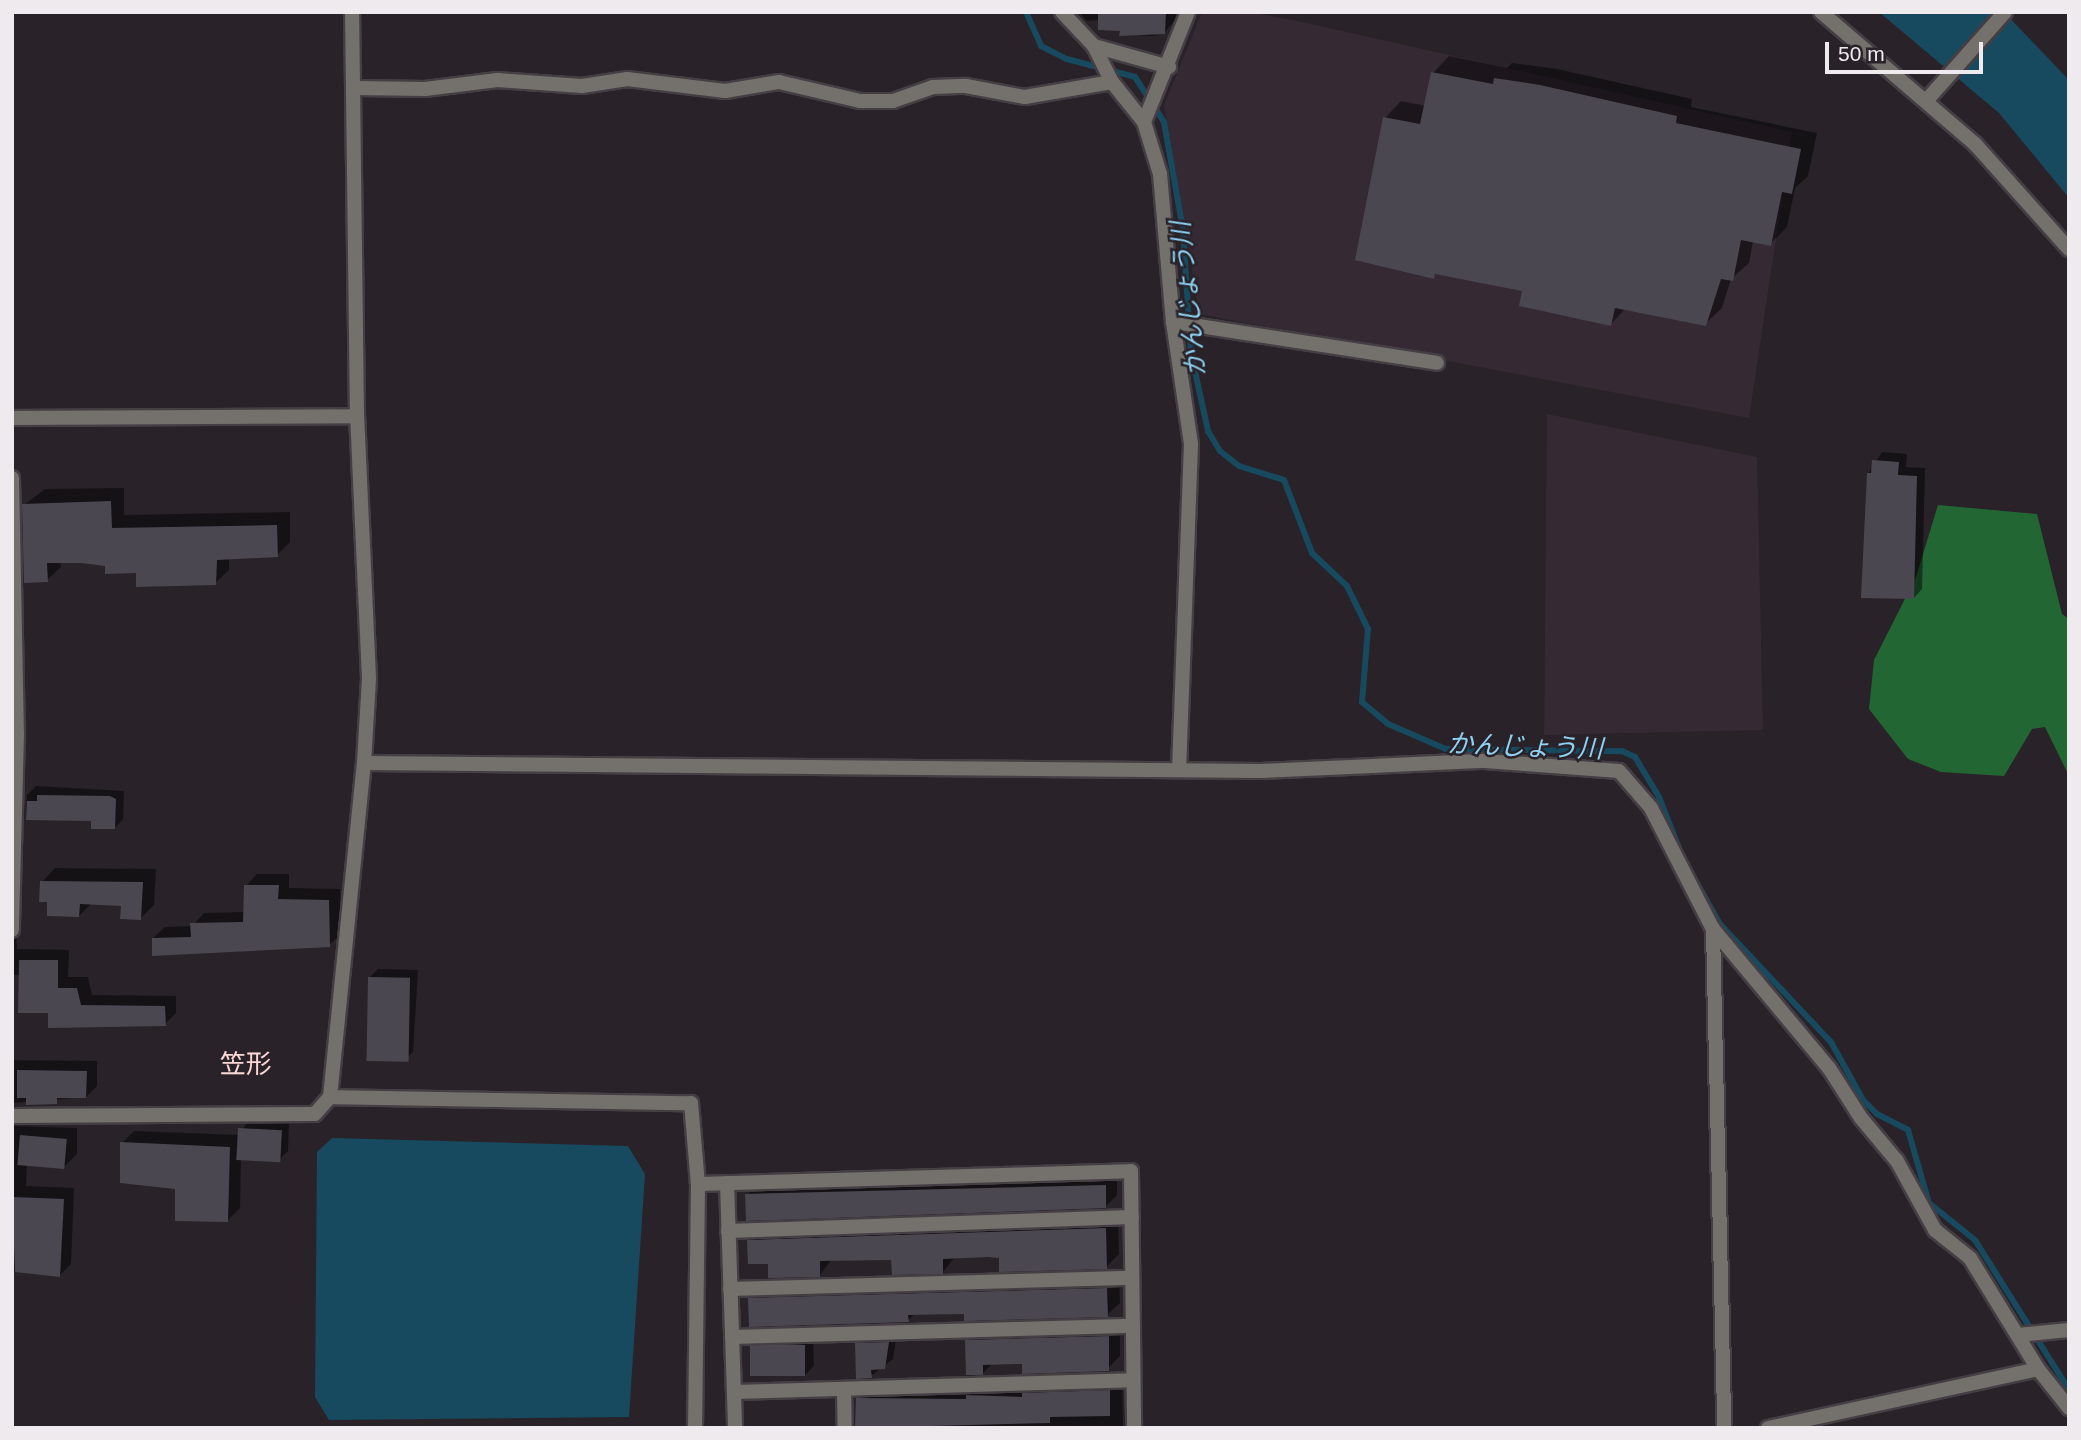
<!DOCTYPE html>
<meta charset="utf-8">
<style>
body{margin:0}
#map{position:relative;width:2081px;height:1440px;overflow:hidden;background:#292228;font-family:Arial,"Noto Sans JP",sans-serif}
div>[style]{position:absolute}
[style*='--x']{left:calc(var(--x)*1px);top:calc(var(--y)*1px);width:calc(var(--w)*1px);rotate:calc(var(--a)*1deg)}
.built>*{inset:0;background:#352934}
.forest>*{inset:0;background:#226733}
.water>*{inset:0;background:#17495f}
.shadow>*{inset:0;background:#0007}
.stream>*{height:6px;margin:-3px;padding:0 3px;transform-origin:3px;border-radius:3px;background:#17495f}
.building>*{inset:0;background:#4a4751;transform-origin:0 0}
.roads{filter:drop-shadow(2px 0 #453e44) drop-shadow(-2px 0 #453e44) drop-shadow(0 2px #453e44) drop-shadow(0 -2px #453e44)}
.minor>*{height:14px;margin:-7px;padding:0 7px;transform-origin:7px;border-radius:7px;background:#74716d}
span{translate:-50% -50%;white-space:nowrap;text-align:center;line-height:1.15;-webkit-text-stroke:5px #292228;paint-order:stroke}
.water-label{font-size:26px;color:#8ed1f2;font-style:italic}
.neighbourhood-label{font-size:26px;color:#fad6d5}
.frame{position:absolute;inset:0;border:14px solid #efeaee;pointer-events:none}
.scale{position:absolute;left:1825px;top:42px;width:158px;height:32px;box-sizing:border-box;border:4px solid #efeaee;border-top:0;padding-left:9px;font-size:21px;line-height:24px;white-space:nowrap;color:#efeaee;-webkit-text-stroke:5px #292228;paint-order:stroke}
</style>
<div id="map">
<div class="built">
<i style="clip-path:polygon(1202px 12px,1248px 12px,1293px 20px,1792px 132px,1749px 418px,1199px 314px,1164px 105px)"></i>
<i style="clip-path:polygon(1547px 414px,1757px 457px,1763px 730px,1544px 735px)"></i>
</div>
<div class="forest">
<i style="clip-path:polygon(1938px 505px,2037px 514px,2062px 614px,2069px 619px,2069px 776px,2045px 727px,2032px 729px,2004px 776px,1941px 772px,1908px 759px,1869px 709px,1874px 660px,1916px 577px)"></i>
</div>
<div class="water">
<i style="clip-path:polygon(1879px 12px,2004px 12px,2069px 80px,2069px 198px,1999px 113px)"></i>
<i style="clip-path:polygon(332px 1138px,628px 1146px,645px 1174px,629px 1417px,329px 1420px,315px 1397px,317px 1152px)"></i>
</div>
<div class="shadow">
<i style="clip-path:polygon(1080px 12px,1182px 12px,1164px 33px,1153px 36px,1121px 34px,1122px 29px,1100px 20px,1086px 21px)"></i>
<i style="clip-path:polygon(1449px 56px,1507px 68px,1512px 63px,1557px 69px,1692px 99px,1691px 107px,1817px 133px,1808px 176px,1795px 188px,1787px 227px,1770px 244px,1753px 241px,1749px 263px,1731px 279px,1722px 308px,1705px 324px,1626px 308px,1611px 324px,1524px 290px,1438px 272px,1433px 277px,1385px 118px,1401px 101px,1426px 106px,1433px 73px)"></i>
<i style="clip-path:polygon(1882px 452px,1907px 454px,1906px 467px,1925px 468px,1922px 589px,1914px 598px,1868px 474px)"></i>
<i style="clip-path:polygon(124px 488px,124px 515px,290px 512px,290px 542px,277px 555px,229px 558px,229px 570px,215px 583px,106px 564px,60px 561px,61px 567px,47px 580px,24px 505px,45px 489px)"></i>
<i style="clip-path:polygon(12px 742px,17px 949px,69px 950px,68px 977px,88px 977px,92px 995px,176px 996px,176px 1013px,165px 1024px,50px 1011px,21px 975px,12px 975px)"></i>
<i style="clip-path:polygon(36px 786px,124px 791px,123px 819px,115px 828px,93px 820px,26px 819px,27px 795px)"></i>
<i style="clip-path:polygon(55px 868px,156px 869px,154px 905px,141px 918px,122px 904px,92px 903px,79px 916px,49px 901px,42px 882px)"></i>
<i style="clip-path:polygon(257px 874px,289px 874px,289px 888px,340px 889px,341px 934px,329px 945px,153px 938px,165px 927px,192px 926px,204px 913px,245px 912px,246px 886px)"></i>
<i style="clip-path:polygon(378px 969px,418px 970px,413px 1052px,404px 1060px,370px 977px)"></i>
<i style="clip-path:polygon(12px 1042px,13px 1060px,97px 1061px,97px 1086px,86px 1097px,12px 1103px)"></i>
<i style="clip-path:polygon(248px 1120px,289px 1122px,288px 1151px,280px 1159px,241px 1158px,240px 1208px,228px 1220px,177px 1187px,122px 1143px,134px 1131px,240px 1135px)"></i>
<i style="clip-path:polygon(12px 1126px,77px 1128px,77px 1154px,66px 1165px,27px 1164px,26px 1186px,74px 1188px,71px 1264px,60px 1275px,12px 1271px)"></i>
<i style="clip-path:polygon(1117px 1174px,1117px 1195px,1105px 1207px,747px 1195px,759px 1183px)"></i>
<i style="clip-path:polygon(1118px 1215px,1119px 1254px,1106px 1267px,1001px 1256px,955px 1257px,943px 1272px,893px 1258px,832px 1259px,820px 1275px,769px 1262px,749px 1241px,762px 1228px)"></i>
<i style="clip-path:polygon(1119px 1276px,1120px 1303px,1107px 1315px,915px 1313px,908px 1321px,750px 1299px,763px 1286px)"></i>
<i style="clip-path:polygon(1120px 1325px,1120px 1356px,1108px 1368px,993px 1363px,983px 1373px,967px 1341px,978px 1329px)"></i>
<i style="clip-path:polygon(897px 1334px,893px 1359px,871px 1376px,857px 1344px,866px 1335px)"></i>
<i style="clip-path:polygon(813px 1337px,814px 1366px,805px 1375px,752px 1347px,760px 1338px)"></i>
<i style="clip-path:polygon(1122px 1378px,1123px 1428px,858px 1428px,857px 1402px,870px 1389px)"></i>
</div>
<div class="stream">
<i style="--x:1026;--y:12;--w:37;--a:66"></i>
<i style="--x:1041;--y:46;--w:29;--a:27"></i>
<i style="--x:1067;--y:59;--w:70;--a:14.8"></i>
<i style="--x:1135;--y:77;--w:54;--a:57.2"></i>
<i style="--x:1164;--y:122;--w:110;--a:80"></i>
<i style="--x:1183;--y:230;--w:123;--a:86.3"></i>
<i style="--x:1191;--y:353;--w:80;--a:77.7"></i>
<i style="--x:1208;--y:431;--w:23;--a:59"></i>
<i style="--x:1220;--y:451;--w:24;--a:38"></i>
<i style="--x:1239;--y:466;--w:47;--a:17.3"></i>
<i style="--x:1284;--y:480;--w:78;--a:69"></i>
<i style="--x:1312;--y:553;--w:48;--a:43.3"></i>
<i style="--x:1347;--y:586;--w:48;--a:64"></i>
<i style="--x:1368;--y:629;--w:73;--a:94.7"></i>
<i style="--x:1362;--y:702;--w:34;--a:40"></i>
<i style="--x:1388;--y:724;--w:63;--a:23.3"></i>
<i style="--x:1446;--y:749;--w:176;--a:0.7"></i>
<i style="--x:1622;--y:751;--w:14;--a:25"></i>
<i style="--x:1635;--y:757;--w:47;--a:59"></i>
<i style="--x:1659;--y:797;--w:55;--a:68.6"></i>
<i style="--x:1697;--y:883;--w:47;--a:60.7"></i>
<i style="--x:1720;--y:924;--w:162;--a:46.8"></i>
<i style="--x:1831;--y:1042;--w:66;--a:61.1"></i>
<i style="--x:1863;--y:1100;--w:20;--a:45"></i>
<i style="--x:1877;--y:1114;--w:35;--a:27"></i>
<i style="--x:1908;--y:1130;--w:76;--a:74"></i>
<i style="--x:1929;--y:1203;--w:59;--a:38.8"></i>
<i style="--x:1975;--y:1240;--w:177;--a:57.9"></i>
</div>
<div class="building">
<i style="clip-path:polygon(1098px 12px,1166px 12px,1165px 34px,1119px 36px,1120px 31px,1098px 30px)"></i>
<i style="clip-path:polygon(1431px 72px,1493px 84px,1494px 78px,1540px 85px,1677px 116px,1676px 123px,1801px 149px,1792px 194px,1782px 192px,1771px 246px,1741px 240px,1733px 281px,1721px 279px,1706px 326px,1615px 308px,1611px 326px,1519px 306px,1522px 291px,1435px 274px,1434px 279px,1355px 260px,1383px 117px,1420px 124px)"></i>
<i style="clip-path:polygon(1872px 460px,1899px 462px,1898px 475px,1917px 476px,1914px 599px,1861px 598px,1867px 473px,1871px 473px)"></i>
<i style="clip-path:polygon(111px 501px,112px 528px,277px 525px,278px 557px,217px 560px,216px 585px,136px 587px,136px 573px,105px 574px,105px 566px,81px 563px,47px 563px,48px 582px,24px 583px,22px 504px)"></i>
<i style="clip-path:polygon(37px 795px,110px 796px,116px 799px,115px 829px,91px 829px,91px 821px,26px 820px,27px 801px,37px 801px)"></i>
<i style="clip-path:polygon(40px 881px,143px 882px,141px 920px,120px 919px,121px 906px,80px 904px,79px 917px,47px 916px,47px 902px,39px 902px)"></i>
<i style="clip-path:polygon(244px 885px,279px 885px,278px 899px,329px 900px,330px 947px,152px 956px,152px 938px,191px 937px,190px 923px,243px 922px)"></i>
<i style="clip-path:polygon(19px 960px,58px 960px,58px 988px,77px 988px,81px 1005px,165px 1006px,166px 1026px,48px 1028px,48px 1013px,18px 1013px)"></i>
<i style="left:368px;top:977px;width:42px;height:84px;rotate:1deg"></i>
<i style="clip-path:polygon(17px 1070px,87px 1071px,86px 1098px,57px 1098px,57px 1104px,26px 1105px,26px 1098px,17px 1098px)"></i>
<i style="left:238px;top:1128px;width:44px;height:32px;rotate:3deg"></i>
<i style="left:20px;top:1135px;width:47px;height:30px;rotate:5deg"></i>
<i style="clip-path:polygon(120px 1142px,230px 1147px,228px 1222px,175px 1221px,175px 1189px,120px 1183px)"></i>
<i style="clip-path:polygon(1106px 1185px,1106px 1208px,746px 1221px,745px 1194px)"></i>
<i style="clip-path:polygon(12px 1197px,64px 1199px,60px 1277px,15px 1272px)"></i>
<i style="clip-path:polygon(1106px 1228px,1107px 1269px,999px 1272px,999px 1258px,988px 1257px,943px 1259px,943px 1274px,892px 1275px,891px 1260px,820px 1261px,820px 1277px,768px 1278px,768px 1264px,748px 1264px,747px 1240px)"></i>
<i style="clip-path:polygon(1107px 1288px,1108px 1317px,964px 1321px,964px 1314px,908px 1315px,909px 1322px,749px 1327px,748px 1298px)"></i>
<i style="clip-path:polygon(1109px 1336px,1109px 1371px,1022px 1374px,1022px 1364px,983px 1365px,983px 1375px,966px 1375px,965px 1340px)"></i>
<i style="clip-path:polygon(889px 1342px,885px 1369px,871px 1370px,872px 1378px,856px 1379px,855px 1343px)"></i>
<i style="left:805px;top:1345px;width:31px;height:55px;rotate:90deg"></i>
<i style="clip-path:polygon(1110px 1390px,1110px 1416px,1050px 1417px,1050px 1423px,855px 1428px,856px 1398px,966px 1399px,966px 1395px,1022px 1397px,1022px 1393px)"></i>
</div>
<div class="roads">
<div class="minor">
<i style="--x:1062;--y:12;--w:47;--a:46.7"></i>
<i style="--x:1094;--y:46;--w:78;--a:15.6"></i>
<i style="--x:1821;--y:12;--w:203;--a:40.6"></i>
<i style="--x:1975;--y:144;--w:141;--a:48.2"></i>
<i style="--x:1094;--y:46;--w:40;--a:63.4"></i>
<i style="--x:1112;--y:82;--w:51;--a:51.3"></i>
<i style="--x:1144;--y:122;--w:54;--a:72.9"></i>
<i style="--x:1160;--y:174;--w:149;--a:85"></i>
<i style="--x:1173;--y:322;--w:123;--a:81.6"></i>
<i style="--x:1191;--y:444;--w:325;--a:92.1"></i>
<i style="--x:356;--y:88;--w:69;--a:0.8"></i>
<i style="--x:425;--y:89;--w:73;--a:-7.1"></i>
<i style="--x:497;--y:80;--w:85;--a:4"></i>
<i style="--x:582;--y:86;--w:46;--a:-8.8"></i>
<i style="--x:627;--y:79;--w:99;--a:7"></i>
<i style="--x:725;--y:91;--w:55;--a:-9.5"></i>
<i style="--x:779;--y:82;--w:83;--a:13.2"></i>
<i style="--x:860;--y:101;--w:33;--a:0"></i>
<i style="--x:893;--y:101;--w:42;--a:-19.3"></i>
<i style="--x:933;--y:87;--w:33;--a:-2"></i>
<i style="--x:966;--y:86;--w:60;--a:10.6"></i>
<i style="--x:1025;--y:97;--w:88;--a:-9.8"></i>
<i style="--x:1926;--y:101;--w:119;--a:-48.4"></i>
<i style="--x:1144;--y:122;--w:118;--a:-68.2"></i>
<i style="--x:1173;--y:322;--w:267;--a:8.8"></i>
<i style="--x:12;--y:418;--w:345;--a:-0.3"></i>
<i style="--x:12;--y:478;--w:255;--a:88.9"></i>
<i style="--x:12;--y:733;--w:5;--a:0"></i>
<i style="--x:17;--y:733;--w:197;--a:91.5"></i>
<i style="--x:364;--y:763;--w:897;--a:0.51"></i>
<i style="--x:1261;--y:771;--w:224;--a:-2.6"></i>
<i style="--x:1485;--y:761;--w:134;--a:4.3"></i>
<i style="--x:1619;--y:771;--w:49;--a:49.1"></i>
<i style="--x:1651;--y:808;--w:136;--a:62.9"></i>
<i style="--x:1713;--y:929;--w:181;--a:50.2"></i>
<i style="--x:1829;--y:1068;--w:59;--a:57.4"></i>
<i style="--x:1861;--y:1118;--w:56;--a:50.1"></i>
<i style="--x:1897;--y:1161;--w:79;--a:61.2"></i>
<i style="--x:1935;--y:1230;--w:45;--a:38.7"></i>
<i style="--x:1970;--y:1258;--w:130;--a:58.5"></i>
<i style="--x:2038;--y:1369;--w:50;--a:51.5"></i>
<i style="--x:1713;--y:929;--w:499;--a:88.7"></i>
<i style="--x:330;--y:1097;--w:361;--a:1"></i>
<i style="--x:691;--y:1103;--w:81;--a:85.1"></i>
<i style="--x:698;--y:1184;--w:244;--a:90.7"></i>
<i style="--x:12;--y:1116;--w:303;--a:-0.4"></i>
<i style="--x:315;--y:1114;--w:23;--a:-49"></i>
<i style="--x:330;--y:1097;--w:336;--a:-84.2"></i>
<i style="--x:364;--y:763;--w:85;--a:-86.6"></i>
<i style="--x:369;--y:678;--w:262;--a:-92.6"></i>
<i style="--x:357;--y:416;--w:404;--a:-90.7"></i>
<i style="--x:727;--y:1183;--w:245;--a:88.1"></i>
<i style="--x:698;--y:1184;--w:433;--a:-1.7"></i>
<i style="--x:1131;--y:1171;--w:257;--a:89.3"></i>
<i style="--x:728;--y:1231;--w:404;--a:-2"></i>
<i style="--x:730;--y:1289;--w:402;--a:-1.6"></i>
<i style="--x:2018;--y:1335;--w:51;--a:-5.6"></i>
<i style="--x:732;--y:1337;--w:401;--a:-1.6"></i>
<i style="--x:844;--y:1389;--w:39;--a:89"></i>
<i style="--x:734;--y:1392;--w:399;--a:-1.7"></i>
<i style="--x:1768;--y:1428;--w:276;--a:-12.3"></i>
</div>
</div>
<div class="water-label">
<span style="left:1189px;top:299px;rotate:-96deg">かんじょう川</span>
<span style="left:1525px;top:747px;rotate:2deg">かんじょう川</span>
</div>
<div class="neighbourhood-label">
<span style="left:246px;top:1065px">笠形</span>
</div>
<div class="frame"></div>
<div class="scale">50 m</div>
</div>
